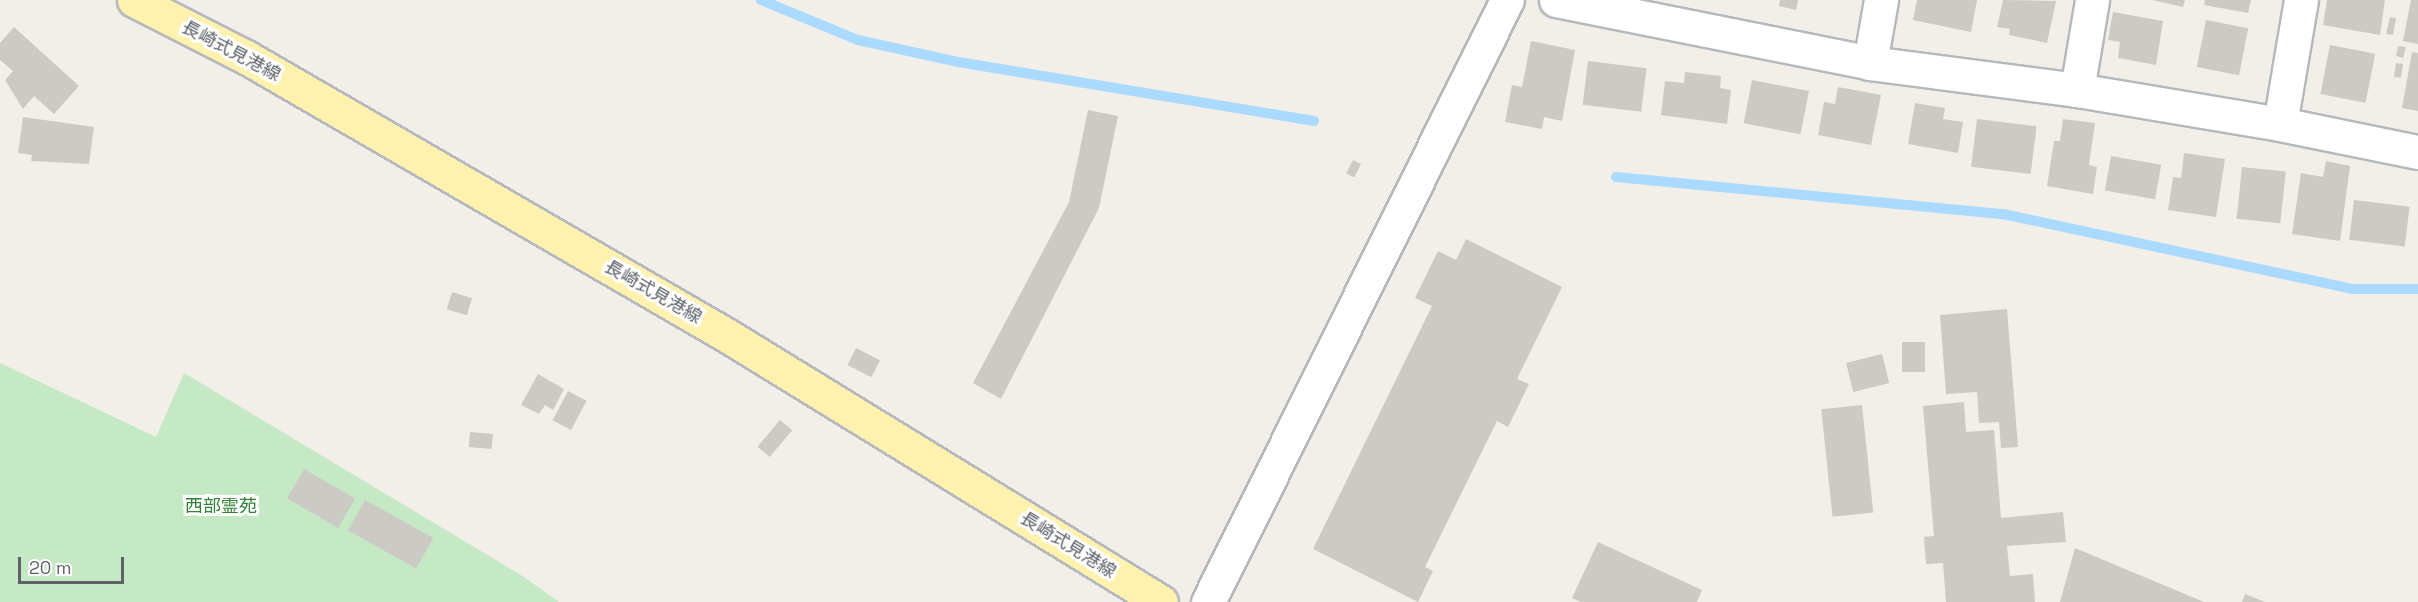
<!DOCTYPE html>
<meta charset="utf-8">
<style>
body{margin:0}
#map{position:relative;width:2418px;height:602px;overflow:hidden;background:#f1efe8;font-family:"Space Grotesk","Noto Sans JP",sans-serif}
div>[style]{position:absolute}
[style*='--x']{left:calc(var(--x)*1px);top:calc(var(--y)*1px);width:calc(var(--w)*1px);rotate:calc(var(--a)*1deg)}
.green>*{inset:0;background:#c5e8c5}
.stream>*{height:10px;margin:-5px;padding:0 5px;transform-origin:5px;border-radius:5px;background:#aadaff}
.building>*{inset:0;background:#cccac5;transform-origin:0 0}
.roads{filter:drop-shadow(2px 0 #b5b8bc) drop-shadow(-2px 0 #b5b8bc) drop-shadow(0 2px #b5b8bc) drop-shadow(0 -2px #b5b8bc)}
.minor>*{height:33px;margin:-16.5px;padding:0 16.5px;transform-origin:16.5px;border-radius:16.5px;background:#fff}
.major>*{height:33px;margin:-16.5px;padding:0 16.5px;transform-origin:16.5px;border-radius:16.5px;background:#fff2af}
span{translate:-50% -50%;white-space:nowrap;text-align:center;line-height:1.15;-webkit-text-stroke:6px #fff;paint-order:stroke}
.street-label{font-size:18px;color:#5f6368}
.park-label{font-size:18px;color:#348238}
.scale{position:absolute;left:18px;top:557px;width:106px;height:27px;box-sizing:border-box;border:3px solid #5f6368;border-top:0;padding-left:8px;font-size:18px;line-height:21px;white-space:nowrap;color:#5f6368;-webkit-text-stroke:4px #fff;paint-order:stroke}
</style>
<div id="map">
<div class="green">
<i style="clip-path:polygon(0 363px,156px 437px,184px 373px,524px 577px,559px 602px,0 602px)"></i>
</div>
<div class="stream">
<i style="--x:761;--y:0;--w:105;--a:22.4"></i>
<i style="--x:858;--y:40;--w:102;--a:12.4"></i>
<i style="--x:958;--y:62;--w:361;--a:9.4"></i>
<i style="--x:1616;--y:177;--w:389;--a:5.5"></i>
<i style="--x:2003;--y:214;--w:357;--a:12.1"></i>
<i style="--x:2352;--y:289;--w:66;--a:0"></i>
</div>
<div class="building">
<i style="clip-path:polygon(1780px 0,1798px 0,1796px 10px,1779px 6px)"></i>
<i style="clip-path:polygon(1917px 0,1977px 0,1971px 32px,1913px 20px)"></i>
<i style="clip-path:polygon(2003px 0,2056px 1px,2047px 43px,2009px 35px,2010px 29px,1997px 27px)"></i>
<i style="clip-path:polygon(2152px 0,2185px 0,2183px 7px)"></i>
<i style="clip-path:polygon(2205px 0,2251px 0,2248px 13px,2204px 5px)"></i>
<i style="clip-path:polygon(2327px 0,2385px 0,2380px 35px,2323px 25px)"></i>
<i style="clip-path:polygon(2411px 0,2418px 0,2418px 44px,2403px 41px)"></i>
<i style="clip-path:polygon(2113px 12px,2163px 21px,2156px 65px,2118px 58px,2120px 42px,2108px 40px)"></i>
<i style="clip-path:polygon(2390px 17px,2396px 18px,2393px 35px,2386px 34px)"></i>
<i style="left:2206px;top:20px;width:43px;height:48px;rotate:11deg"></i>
<i style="clip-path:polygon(14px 27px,79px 86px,54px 114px,34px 96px,23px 109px,5px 80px,13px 71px,0 60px,0 43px)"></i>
<i style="clip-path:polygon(1531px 41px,1575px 50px,1562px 121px,1544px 117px,1542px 129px,1505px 122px,1512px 85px,1522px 87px)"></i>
<i style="left:2330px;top:45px;width:46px;height:50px;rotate:11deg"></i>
<i style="clip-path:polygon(2398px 46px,2406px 47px,2403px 58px,2396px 56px)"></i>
<i style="clip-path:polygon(2412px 52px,2418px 53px,2418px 111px,2402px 108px)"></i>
<i style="left:1588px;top:61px;width:59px;height:44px;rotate:7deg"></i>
<i style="left:2396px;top:63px;width:7px;height:14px;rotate:8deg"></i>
<i style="clip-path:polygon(1685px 72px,1721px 76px,1720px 88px,1731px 90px,1727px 124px,1661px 115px,1665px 81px,1684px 83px)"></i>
<i style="left:1752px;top:80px;width:58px;height:44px;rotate:11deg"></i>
<i style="clip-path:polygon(1838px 87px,1881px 95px,1871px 145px,1818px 135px,1824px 102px,1835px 104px)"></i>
<i style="clip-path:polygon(1915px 103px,1945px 108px,1943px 119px,1963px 122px,1958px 153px,1908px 144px)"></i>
<i style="clip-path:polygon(1088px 110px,1118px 116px,1099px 208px,1001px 399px,973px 383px,1069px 202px)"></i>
<i style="clip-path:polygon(23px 117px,94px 127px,89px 164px,31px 161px,32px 155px,18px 153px)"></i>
<i style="left:1977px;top:119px;width:60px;height:48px;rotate:7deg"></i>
<i style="clip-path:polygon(2063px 119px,2095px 123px,2089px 165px,2097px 167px,2093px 194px,2047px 186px,2054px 141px,2060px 141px)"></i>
<i style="clip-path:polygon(2184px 153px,2225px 159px,2216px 217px,2168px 210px,2173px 177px,2181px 178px)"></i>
<i style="left:2111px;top:156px;width:51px;height:35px;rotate:10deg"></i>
<i style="left:1353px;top:160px;width:9px;height:15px;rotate:27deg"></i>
<i style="clip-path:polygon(2326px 161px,2350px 166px,2340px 241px,2292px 234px,2301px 173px,2323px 177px)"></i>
<i style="left:2242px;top:167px;width:44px;height:52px;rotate:6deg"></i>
<i style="left:2354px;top:200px;width:56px;height:40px;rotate:7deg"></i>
<i style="clip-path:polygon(1466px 239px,1562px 287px,1517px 379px,1529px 384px,1508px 427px,1497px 421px,1425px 567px,1433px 571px,1418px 602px,1313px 549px,1432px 306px,1415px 298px,1438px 251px,1456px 260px)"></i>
<i style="left:452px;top:292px;width:21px;height:18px;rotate:17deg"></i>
<i style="clip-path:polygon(2007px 309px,2018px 447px,2001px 448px,1999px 422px,1979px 423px,1977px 392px,1946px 394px,1940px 315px)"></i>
<i style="left:1902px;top:342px;width:23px;height:30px"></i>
<i style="left:856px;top:348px;width:27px;height:19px;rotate:27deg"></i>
<i style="left:1882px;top:354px;width:30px;height:37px;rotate:76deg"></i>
<i style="clip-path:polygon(538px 374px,564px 389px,553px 410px,545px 405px,539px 414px,521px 405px)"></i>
<i style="left:568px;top:391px;width:21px;height:33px;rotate:28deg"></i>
<i style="clip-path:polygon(1964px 402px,1966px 432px,1994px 430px,2001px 518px,2063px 512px,2066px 542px,2007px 546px,2010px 576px,2033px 574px,2035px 602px,1946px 602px,1943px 563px,1926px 564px,1924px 537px,1934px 536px,1923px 406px)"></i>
<i style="left:1862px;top:405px;width:108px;height:41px;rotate:84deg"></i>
<i style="left:780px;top:420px;width:16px;height:35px;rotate:40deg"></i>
<i style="left:470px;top:432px;width:23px;height:15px;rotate:5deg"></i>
<i style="left:304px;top:469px;width:59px;height:34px;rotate:30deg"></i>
<i style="left:365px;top:500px;width:78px;height:35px;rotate:29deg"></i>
<i style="clip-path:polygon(1598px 542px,1702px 590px,1697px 602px,1581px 602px,1572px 598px)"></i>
<i style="clip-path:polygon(2075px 548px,2204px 602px,2060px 602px)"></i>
<i style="clip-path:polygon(2245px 594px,2265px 602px,2242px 602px)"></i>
</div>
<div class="roads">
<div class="minor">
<i style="--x:1556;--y:0;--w:320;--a:11.3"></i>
<i style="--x:1870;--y:63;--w:209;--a:7.4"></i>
<i style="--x:2077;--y:90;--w:206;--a:9.5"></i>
<i style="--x:2280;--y:124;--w:141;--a:11.5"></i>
<i style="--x:1870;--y:63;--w:64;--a:-80.1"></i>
<i style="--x:2077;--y:90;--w:91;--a:-80.5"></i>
<i style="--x:2280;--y:124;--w:126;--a:-80.4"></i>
<i style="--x:1208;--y:602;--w:672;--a:-63.59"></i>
</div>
<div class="major">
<i style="--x:134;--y:0;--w:126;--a:27"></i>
<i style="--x:246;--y:57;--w:557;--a:30.06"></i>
<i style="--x:728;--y:336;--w:508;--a:31.56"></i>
</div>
</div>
<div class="street-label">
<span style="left:231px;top:51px;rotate:28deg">長崎式見港線</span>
<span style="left:653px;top:292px;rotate:30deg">長崎式見港線</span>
<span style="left:1068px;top:545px;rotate:32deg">長崎式見港線</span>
</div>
<div class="park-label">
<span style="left:221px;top:506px">西部霊苑</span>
</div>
<div class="scale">20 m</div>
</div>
